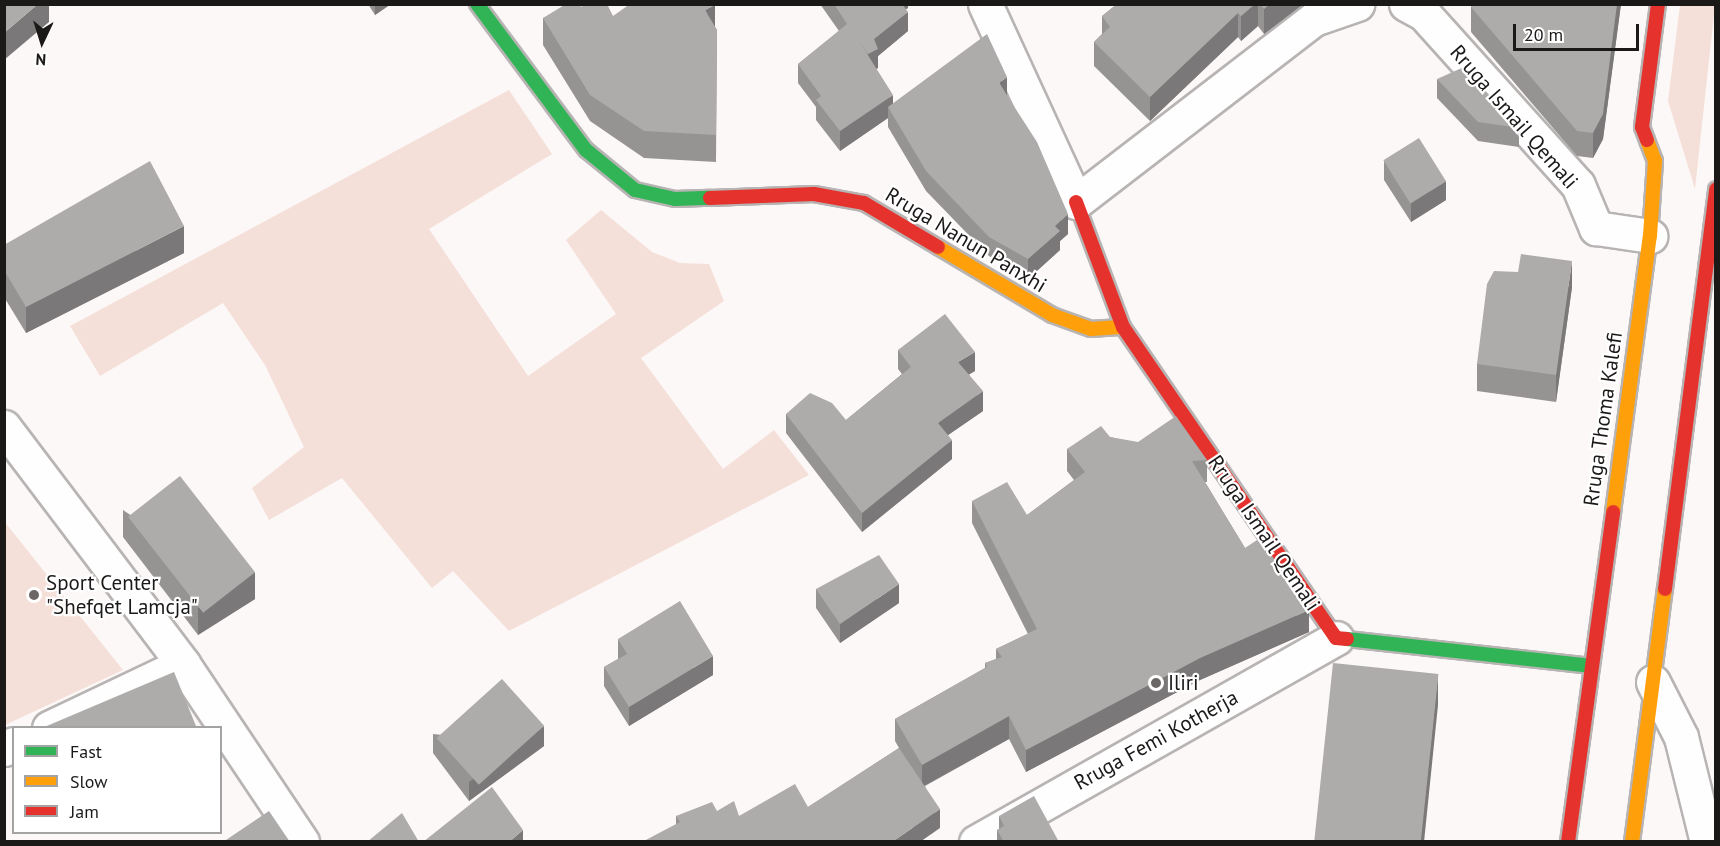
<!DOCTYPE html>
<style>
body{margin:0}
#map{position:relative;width:1720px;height:846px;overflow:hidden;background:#fcf8f7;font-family:"PT Sans",sans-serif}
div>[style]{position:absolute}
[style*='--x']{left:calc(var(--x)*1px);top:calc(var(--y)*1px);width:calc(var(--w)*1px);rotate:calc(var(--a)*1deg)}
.green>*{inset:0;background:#f5dfd9}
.roads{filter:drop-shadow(2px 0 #b7b4b3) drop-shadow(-2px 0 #b7b4b3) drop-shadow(0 2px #b7b4b3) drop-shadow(0 -2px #b7b4b3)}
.street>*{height:33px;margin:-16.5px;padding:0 16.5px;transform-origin:16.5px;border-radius:16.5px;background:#fffefe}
.fast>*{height:14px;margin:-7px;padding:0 7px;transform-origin:7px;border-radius:7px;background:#30b455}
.slow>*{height:14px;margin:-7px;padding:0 7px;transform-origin:7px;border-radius:7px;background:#ff9f0a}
.jam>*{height:14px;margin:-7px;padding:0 7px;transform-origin:7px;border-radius:7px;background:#e5322d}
.wall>*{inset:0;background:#969393}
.shaded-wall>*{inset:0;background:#7a7878}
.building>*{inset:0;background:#aeabab;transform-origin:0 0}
.dots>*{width:16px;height:16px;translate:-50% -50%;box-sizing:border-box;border:3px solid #fff;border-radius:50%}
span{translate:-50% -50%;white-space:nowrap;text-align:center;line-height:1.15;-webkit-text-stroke:4.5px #fff;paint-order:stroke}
.street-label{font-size:21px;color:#1b1918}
.poi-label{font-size:21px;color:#1b1918}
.left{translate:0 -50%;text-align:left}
.frame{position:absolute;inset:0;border:6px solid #1b1918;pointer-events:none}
.legend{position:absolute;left:12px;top:726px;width:210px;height:108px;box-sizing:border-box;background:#fff;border:2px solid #a4a3a3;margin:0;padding:8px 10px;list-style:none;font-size:18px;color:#1b1918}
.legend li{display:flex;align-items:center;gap:12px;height:30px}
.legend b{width:30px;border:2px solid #a4a3a3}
.north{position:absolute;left:12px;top:12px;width:60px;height:60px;-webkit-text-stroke:4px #fff;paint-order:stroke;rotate:184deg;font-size:16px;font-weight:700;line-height:24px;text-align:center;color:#1b1918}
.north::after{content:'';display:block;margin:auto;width:21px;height:27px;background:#1b1918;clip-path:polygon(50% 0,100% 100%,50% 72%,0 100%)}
.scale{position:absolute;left:1513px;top:24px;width:126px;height:27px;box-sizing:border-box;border:3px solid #1b1918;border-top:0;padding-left:8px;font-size:18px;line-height:21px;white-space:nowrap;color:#1b1918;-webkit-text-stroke:4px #fff;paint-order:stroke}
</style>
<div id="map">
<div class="green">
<i style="clip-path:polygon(1680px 5px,1715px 5px,1695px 189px,1668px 101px)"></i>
<i style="clip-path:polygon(509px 90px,552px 154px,429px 229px,528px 376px,616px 314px,566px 240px,601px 210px,652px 252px,680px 263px,709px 264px,724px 301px,641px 358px,723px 469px,774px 430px,809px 475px,509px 631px,453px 571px,432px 588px,342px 478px,269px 520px,252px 488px,304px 447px,265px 365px,223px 303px,100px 376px,70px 326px)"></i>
<i style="clip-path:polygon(4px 521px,123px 670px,5px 725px,4px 725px)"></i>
</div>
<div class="roads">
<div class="street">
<i style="--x:985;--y:4;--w:218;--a:65.3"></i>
<i style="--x:1076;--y:202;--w:300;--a:-37.6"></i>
<i style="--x:1314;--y:19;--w:46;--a:-19.2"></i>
<i style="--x:1406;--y:4;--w:21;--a:29"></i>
<i style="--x:1424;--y:14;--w:230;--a:48"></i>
<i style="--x:1578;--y:185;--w:47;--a:67.3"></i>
<i style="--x:1596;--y:228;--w:55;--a:8.4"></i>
<i style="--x:4;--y:427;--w:297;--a:52.9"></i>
<i style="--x:183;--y:664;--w:214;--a:56.2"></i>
<i style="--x:1653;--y:682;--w:62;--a:63"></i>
<i style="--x:1681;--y:737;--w:108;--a:76.1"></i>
<i style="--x:49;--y:728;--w:148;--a:-25.5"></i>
<i style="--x:4;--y:749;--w:11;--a:-27"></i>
<i style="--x:976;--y:842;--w:414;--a:-29.5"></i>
</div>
<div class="fast">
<i style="--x:477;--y:4;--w:182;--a:53.3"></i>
<i style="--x:586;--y:150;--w:63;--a:39.2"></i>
<i style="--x:635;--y:190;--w:41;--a:12.7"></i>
<i style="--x:675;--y:199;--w:35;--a:-2"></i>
<i style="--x:1347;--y:639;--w:244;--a:6.3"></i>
</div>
<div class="slow">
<i style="--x:938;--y:247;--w:133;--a:30.8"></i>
<i style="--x:1052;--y:315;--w:41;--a:19.7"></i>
<i style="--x:1091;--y:329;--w:32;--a:-4"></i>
<i style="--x:1613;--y:512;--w:278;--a:-82.4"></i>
<i style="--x:1650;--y:236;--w:75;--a:-86.2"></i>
<i style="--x:1655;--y:161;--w:22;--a:-111"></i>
<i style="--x:1632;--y:842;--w:255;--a:-82.6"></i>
</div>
<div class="jam">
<i style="--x:1647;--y:140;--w:14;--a:-111"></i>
<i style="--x:1642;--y:127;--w:124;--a:-82.6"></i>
<i style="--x:710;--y:198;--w:104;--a:-2.2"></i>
<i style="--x:814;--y:194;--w:51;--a:10.2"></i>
<i style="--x:864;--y:203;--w:86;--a:30.7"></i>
<i style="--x:1076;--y:202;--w:134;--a:69.4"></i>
<i style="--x:1123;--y:327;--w:377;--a:55.6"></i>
<i style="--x:1336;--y:638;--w:11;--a:5"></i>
<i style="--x:1665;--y:589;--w:403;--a:-82.7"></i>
<i style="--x:1568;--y:842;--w:333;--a:-82.2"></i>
</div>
</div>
<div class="wall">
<i style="clip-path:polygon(368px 4px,391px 4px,375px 15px)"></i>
<i style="clip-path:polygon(820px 4px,908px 4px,908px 8px,906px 9px,908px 31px,878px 56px,878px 68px,876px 69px,893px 104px,1007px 95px,1068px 234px,1060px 241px,1060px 250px,1028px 279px,989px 256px,926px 191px,888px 127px,888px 118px,840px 151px,816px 120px,816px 107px,798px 83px,798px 64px,839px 31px)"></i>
<i style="clip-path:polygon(1117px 4px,1302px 4px,1302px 5px,1264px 34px,1258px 26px,1241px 41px,1238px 37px,1150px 121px,1094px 66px,1094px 42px,1102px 34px,1102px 16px)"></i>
<i style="clip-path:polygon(1471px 4px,1621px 4px,1603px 139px,1593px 158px,1577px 156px,1471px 32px)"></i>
<i style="clip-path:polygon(581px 7px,613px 16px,715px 27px,717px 30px,716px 162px,644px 158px,590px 121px,543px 45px,543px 18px)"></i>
<i style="clip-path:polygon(1437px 79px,1519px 128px,1519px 147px,1478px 141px,1437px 98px)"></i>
<i style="clip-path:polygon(1384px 161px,1446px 200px,1411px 222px,1384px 180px)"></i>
<i style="clip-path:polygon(4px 245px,184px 253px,26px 333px,4px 297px)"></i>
<i style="clip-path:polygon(1518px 272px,1572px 287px,1556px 402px,1477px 391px,1477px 364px)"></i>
<i style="clip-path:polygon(898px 350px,975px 371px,969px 374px,983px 411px,948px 435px,952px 459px,862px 532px,786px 433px,786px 414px,846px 420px,902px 374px,898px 369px)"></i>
<i style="clip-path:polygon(1110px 437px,1207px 460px,1207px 482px,1205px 482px,1245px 548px,1309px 632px,1200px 680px,1026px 772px,1009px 739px,925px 786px,940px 828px,676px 824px,676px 816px,717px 811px,739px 816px,808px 807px,899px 748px,895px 741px,895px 719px,985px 668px,985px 663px,996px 659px,996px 649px,1028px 634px,972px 523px,972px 501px,1027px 515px,1074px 480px,1067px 471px,1067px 449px)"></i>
<i style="clip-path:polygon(123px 510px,255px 599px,198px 635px,123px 537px)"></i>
<i style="clip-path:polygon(816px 589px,899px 603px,840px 643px,816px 608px)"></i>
<i style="clip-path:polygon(618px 639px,713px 675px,629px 726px,604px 686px,604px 667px,618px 659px)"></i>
<i style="clip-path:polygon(433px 734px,544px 746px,469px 801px,433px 753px)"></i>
<i style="clip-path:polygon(999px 816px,1059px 842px,997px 842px,997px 830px,999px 829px)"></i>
</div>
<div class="shaded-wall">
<i style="clip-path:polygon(38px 4px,49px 4px,49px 22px,4px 60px,4px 33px)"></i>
<i style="clip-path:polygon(375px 4px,391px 4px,375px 15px)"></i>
<i style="clip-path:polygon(896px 4px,908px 4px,908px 8px,896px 15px)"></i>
<i style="clip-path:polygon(1255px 4px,1258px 4px,1258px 26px,1241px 41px,1241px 16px)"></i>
<i style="clip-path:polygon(1270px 4px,1302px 4px,1302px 5px,1264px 34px,1264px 9px)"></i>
<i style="clip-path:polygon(1617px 4px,1621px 4px,1603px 139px,1593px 158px,1593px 133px)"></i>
<i style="clip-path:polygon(715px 5px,715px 32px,705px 10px)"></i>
<i style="clip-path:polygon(908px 12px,908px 31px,878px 56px,878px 68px,868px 73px,868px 54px,874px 39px)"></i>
<i style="clip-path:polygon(1238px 13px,1238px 37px,1150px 121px,1150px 97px)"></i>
<i style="clip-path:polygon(1007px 77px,1007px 96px,999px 83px)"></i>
<i style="clip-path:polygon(893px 95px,893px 114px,888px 107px,888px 118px,840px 151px,840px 131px)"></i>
<i style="clip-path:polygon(1446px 181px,1446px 200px,1411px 222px,1411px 203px)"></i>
<i style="clip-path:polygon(1068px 214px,1068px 234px,1060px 241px,1060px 250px,1028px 279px,1028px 259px,1055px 226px)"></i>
<i style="clip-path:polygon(184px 226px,184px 253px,26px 333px,26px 307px)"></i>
<i style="clip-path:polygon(1572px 261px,1572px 287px,1556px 402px,1556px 375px)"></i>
<i style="clip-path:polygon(975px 352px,975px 371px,958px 381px,958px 362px)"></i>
<i style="clip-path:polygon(983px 391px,983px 411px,938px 442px,938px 423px)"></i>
<i style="clip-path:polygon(952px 440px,952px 459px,862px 532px,862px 513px)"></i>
<i style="clip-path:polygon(255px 572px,255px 599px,198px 635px,198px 608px)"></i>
<i style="clip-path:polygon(899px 584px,899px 603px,840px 643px,840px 624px)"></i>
<i style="clip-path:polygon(1309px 610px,1309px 632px,1200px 680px,1026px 772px,1026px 750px,1200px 658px)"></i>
<i style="clip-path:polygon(713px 656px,713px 675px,629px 726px,629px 707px)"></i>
<i style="clip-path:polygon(1438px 674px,1438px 705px,1424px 842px,1420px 842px)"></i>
<i style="clip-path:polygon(1009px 716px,1009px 739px,922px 787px,922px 765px)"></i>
<i style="clip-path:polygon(544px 726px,544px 746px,469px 801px,469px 782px)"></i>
<i style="clip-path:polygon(940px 809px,940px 828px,920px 842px,892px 842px)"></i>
<i style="clip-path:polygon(523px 830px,523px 842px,509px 842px)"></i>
</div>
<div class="building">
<i style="clip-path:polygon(4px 4px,38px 4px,4px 33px)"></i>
<i style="clip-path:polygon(566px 4px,580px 4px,581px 7px,585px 4px,607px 4px,613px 16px,630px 4px,714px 4px,715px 5px,705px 10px,717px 30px,716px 135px,644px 131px,590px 95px,543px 18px)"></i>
<i style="clip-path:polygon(834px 4px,902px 4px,908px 12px,874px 39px,878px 49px,868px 54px,859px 41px,893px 95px,840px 131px,816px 100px,821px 96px,798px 64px,847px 24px)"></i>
<i style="clip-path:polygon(1117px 4px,1255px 4px,1241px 16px,1238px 13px,1150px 97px,1094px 42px,1110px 27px,1102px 16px)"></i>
<i style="clip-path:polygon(1260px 4px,1270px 4px,1264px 9px)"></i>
<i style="clip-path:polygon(1471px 4px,1617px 4px,1603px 114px,1593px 133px,1577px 131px,1471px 7px)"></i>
<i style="clip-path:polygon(987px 34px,1007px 77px,999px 83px,1037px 142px,1068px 214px,1055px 226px,1060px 231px,1028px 259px,989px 237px,926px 171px,888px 107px)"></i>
<i style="clip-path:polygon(1464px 67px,1519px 128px,1478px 122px,1437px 79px)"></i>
<i style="left:1419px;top:138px;width:51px;height:42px;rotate:58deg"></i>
<i style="clip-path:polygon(150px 161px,184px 226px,26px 307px,4px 270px,4px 245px)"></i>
<i style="clip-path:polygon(1521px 254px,1572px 261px,1556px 375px,1477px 364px,1487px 284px,1494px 271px,1518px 272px)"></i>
<i style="clip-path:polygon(945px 314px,975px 352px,958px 362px,983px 391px,938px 423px,952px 440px,862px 513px,786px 414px,810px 393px,832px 403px,846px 420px,911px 367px,898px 350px)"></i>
<i style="clip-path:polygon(1176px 416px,1207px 460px,1192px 461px,1245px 548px,1260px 538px,1309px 610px,1200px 658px,1026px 750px,1009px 716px,922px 765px,895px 719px,987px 667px,985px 663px,1002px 657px,996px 649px,1037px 629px,972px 501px,1007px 482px,1027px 515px,1085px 472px,1067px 449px,1101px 426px,1110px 437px,1138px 442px)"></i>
<i style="left:180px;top:476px;width:122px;height:66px;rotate:52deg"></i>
<i style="clip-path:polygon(879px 555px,899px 584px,840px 624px,816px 589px)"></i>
<i style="clip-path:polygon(680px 601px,713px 656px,629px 707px,604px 667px,627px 654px,618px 639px)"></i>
<i style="left:1333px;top:663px;width:106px;height:180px;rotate:6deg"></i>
<i style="clip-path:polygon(174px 672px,196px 726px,193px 728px,42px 728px)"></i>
<i style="left:502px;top:679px;width:63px;height:88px;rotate:48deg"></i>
<i style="clip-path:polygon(899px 748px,940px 809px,892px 842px,642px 842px,680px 822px,676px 816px,712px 802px,717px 811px,734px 801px,739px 816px,795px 784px,808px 807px)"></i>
<i style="clip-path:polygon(492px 787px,523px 830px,509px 842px,423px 842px)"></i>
<i style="clip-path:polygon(1034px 796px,1059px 842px,1004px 842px,997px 830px,1004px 826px,999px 816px)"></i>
<i style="clip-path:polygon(269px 811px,290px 842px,223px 842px)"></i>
<i style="clip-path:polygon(402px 813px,419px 842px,367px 842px)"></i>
</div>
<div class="dots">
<i style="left:34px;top:595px;background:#6a6766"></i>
<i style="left:1156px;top:683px;background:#6a6766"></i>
</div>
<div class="street-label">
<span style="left:1514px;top:117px;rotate:49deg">Rruga Ismail Qemali</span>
<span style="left:966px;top:240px;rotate:31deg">Rruga Nanun Panxhi</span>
<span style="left:1603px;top:419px;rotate:-82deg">Rruga Thoma Kalefi</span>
<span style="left:1264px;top:533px;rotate:56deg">Rruga Ismail Qemali</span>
<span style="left:1156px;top:740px;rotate:-29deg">Rruga Femi Kotherja</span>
</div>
<div class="poi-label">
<span class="left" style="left:46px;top:595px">Sport Center<br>"Shefqet Lamcja"</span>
<span class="left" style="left:1168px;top:683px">Iliri</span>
</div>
<div class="frame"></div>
<ul class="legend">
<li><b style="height:8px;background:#30b455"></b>Fast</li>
<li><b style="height:8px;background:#ff9f0a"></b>Slow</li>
<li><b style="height:8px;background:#e5322d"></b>Jam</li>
</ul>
<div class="north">N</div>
<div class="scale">20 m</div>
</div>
